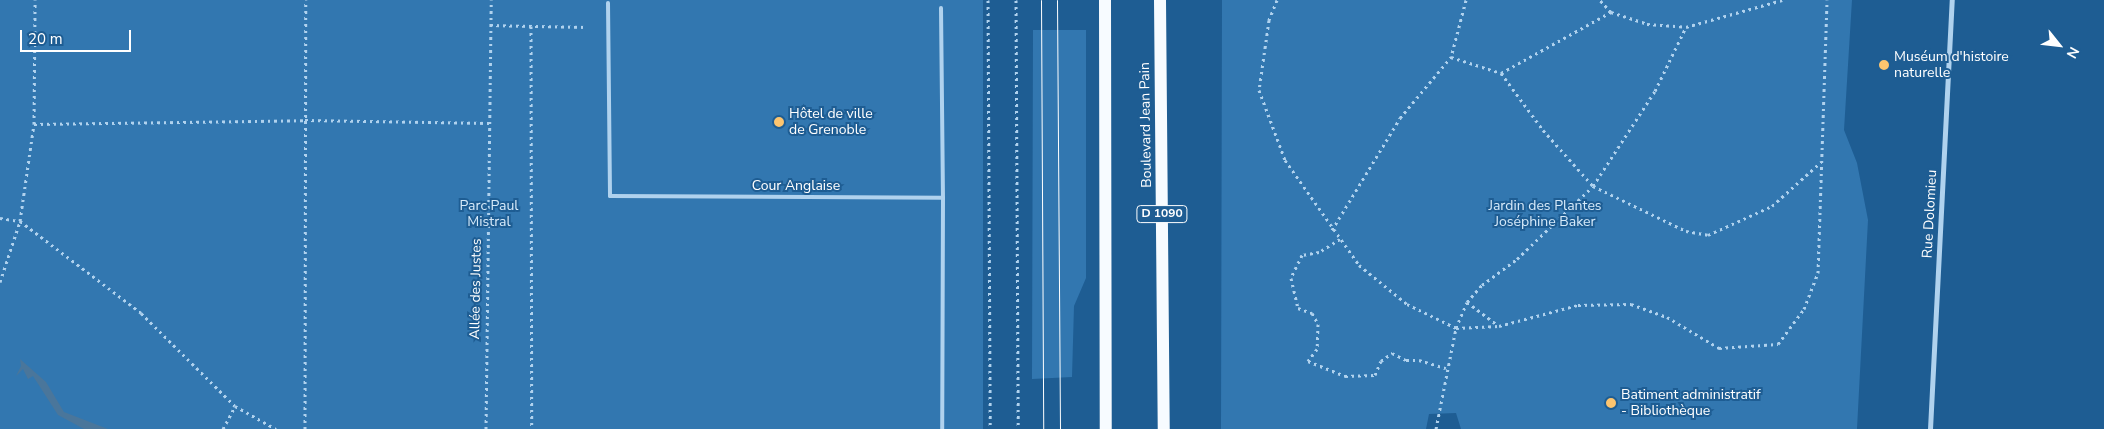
<!DOCTYPE html>
<meta charset="utf-8">
<style>
body{margin:0}
#map{position:relative;width:2104px;height:429px;overflow:hidden;background:#1e5d93;font-family:"Nunito Sans",sans-serif}
div>[style]{position:absolute}
[style*='--x']{left:calc(var(--x)*1px);top:calc(var(--y)*1px);width:calc(var(--w)*1px);rotate:calc(var(--a)*1deg)}
.green>*{inset:0;background:#3277b0;transform-origin:0 0}
.water>*{inset:0;background:#4a769b}
.path>*{height:3px;margin-top:-1.5px;transform-origin:0;background:repeating-linear-gradient(90deg,#b0d2ee 0 2.5px,transparent 0 6.5px)}
.lane>*{height:4px;margin:-2px;padding:0 2px;transform-origin:2px;border-radius:2px;background:#b0d2ee}
.street>*{height:5px;margin:-2.5px;padding:0 2.5px;transform-origin:2.5px;border-radius:2.5px;background:#b0d2ee}
.primary>*{height:12px;margin:-6px;padding:0 6px;transform-origin:6px;border-radius:6px;background:#f7fbff}
.tram>*{height:1px;margin:-0.5px;padding:0 0.5px;transform-origin:0.5px;border-radius:0.5px;background:#fff}
.dots>*{width:14px;height:14px;translate:-50% -50%;box-sizing:border-box;border:2px solid #1e5d93;border-radius:50%}
span{translate:-50% -50%;white-space:nowrap;text-align:center;line-height:1.15;-webkit-text-stroke:4px #1e5d93;paint-order:stroke}
.shield-label span{padding:1px 4px;background:#1e5d93;border:1px solid;border-radius:4px;-webkit-text-stroke-width:0}
.shield-label{font-size:12px;color:#fff;font-weight:700}
.poi-label{font-size:14px;color:#fff}
.left{translate:0 -50%;text-align:left}
.street-label{font-size:14px;color:#fff}
.park-label{font-size:14px;color:#d6eafa}
.north{position:absolute;left:2034px;top:20px;width:50px;height:50px;-webkit-text-stroke:4px #1e5d93;paint-order:stroke;rotate:119deg;font-size:14px;font-weight:700;line-height:20px;text-align:center;color:#fff}
.north::after{content:'';display:block;margin:auto;width:18px;height:22px;background:#fff;clip-path:polygon(50% 0,100% 100%,50% 72%,0 100%)}
.scale{position:absolute;left:20px;top:30px;width:111px;height:22px;box-sizing:border-box;border:2px solid #fff;border-top:0;padding-left:6px;font-size:15px;line-height:18px;white-space:nowrap;color:#fff;-webkit-text-stroke:4px #1e5d93;paint-order:stroke}
</style>
<div id="map">
<div class="green">
<i style="left:0;top:0;width:983px;height:429px"></i>
<i style="clip-path:polygon(1222px 0,1852px 0,1844px 130px,1857px 163px,1868px 220px,1857px 429px,1461px 429px,1456px 413px,1429px 414px,1426px 429px,1221px 429px)"></i>
<i style="clip-path:polygon(1033px 30px,1086px 30px,1086px 278px,1074px 306px,1072px 377px,1032px 379px)"></i>
</div>
<div class="water">
<i style="clip-path:polygon(20px 359px,46px 382px,64px 412px,108px 429px,84px 429px,58px 415px,33px 376px,28px 379px,23px 369px,16px 376px,21px 366px)"></i>
</div>
<div class="path">
<i style="--x:988;--y:0;--w:429;--a:89.7"></i>
<i style="--x:1016;--y:0;--w:429;--a:89.7"></i>
<i style="--x:1277;--y:0;--w:22;--a:112"></i>
<i style="--x:1269;--y:20;--w:71;--a:98.1"></i>
<i style="--x:1259;--y:90;--w:75;--a:69.6"></i>
<i style="--x:1285;--y:160;--w:128;--a:54.8"></i>
<i style="--x:1359;--y:265;--w:62;--a:39.1"></i>
<i style="--x:1407;--y:304;--w:55;--a:26.1"></i>
<i style="--x:1456;--y:328;--w:43;--a:-2.7"></i>
<i style="--x:1499;--y:326;--w:82;--a:-14.9"></i>
<i style="--x:1578;--y:305;--w:53;--a:-1.1"></i>
<i style="--x:1631;--y:304;--w:38;--a:20"></i>
<i style="--x:1667;--y:317;--w:61;--a:30.8"></i>
<i style="--x:1719;--y:348;--w:59;--a:-3.9"></i>
<i style="--x:1778;--y:344;--w:44;--a:-53.4"></i>
<i style="--x:1804;--y:309;--w:39;--a:-69"></i>
<i style="--x:1818;--y:273;--w:273;--a:-88.1"></i>
<i style="--x:1466;--y:0;--w:59;--a:104.7"></i>
<i style="--x:1451;--y:57;--w:52;--a:17.7"></i>
<i style="--x:1501;--y:73;--w:126;--a:-29"></i>
<i style="--x:1611;--y:12;--w:16;--a:-133"></i>
<i style="--x:1611;--y:12;--w:38;--a:18"></i>
<i style="--x:1647;--y:24;--w:39;--a:4"></i>
<i style="--x:1686;--y:27;--w:100;--a:-15.7"></i>
<i style="--x:490;--y:25;--w:97;--a:1.2"></i>
<i style="--x:531;--y:26;--w:403;--a:89.9"></i>
<i style="--x:1501;--y:73;--w:71;--a:53.6"></i>
<i style="--x:1543;--y:130;--w:75;--a:48.2"></i>
<i style="--x:1593;--y:186;--w:103;--a:25.8"></i>
<i style="--x:1686;--y:231;--w:22;--a:10"></i>
<i style="--x:1708;--y:235;--w:70;--a:-24.4"></i>
<i style="--x:1772;--y:206;--w:66;--a:-41.9"></i>
<i style="--x:34;--y:124;--w:271;--a:-0.8"></i>
<i style="--x:305;--y:120;--w:184;--a:0.9"></i>
<i style="--x:0;--y:218;--w:20;--a:9"></i>
<i style="--x:20;--y:221;--w:152;--a:37.2"></i>
<i style="--x:141;--y:313;--w:132;--a:44.7"></i>
<i style="--x:235;--y:406;--w:47;--a:29.3"></i>
<i style="--x:1332;--y:230;--w:131;--a:-58.7"></i>
<i style="--x:1400;--y:118;--w:80;--a:-50.1"></i>
<i style="--x:1340;--y:239;--w:25;--a:148"></i>
<i style="--x:1319;--y:252;--w:17;--a:170"></i>
<i style="--x:1302;--y:255;--w:25;--a:116"></i>
<i style="--x:1291;--y:278;--w:31;--a:77"></i>
<i style="--x:1298;--y:308;--w:15;--a:20"></i>
<i style="--x:1312;--y:313;--w:13;--a:61"></i>
<i style="--x:1318;--y:324;--w:25;--a:92"></i>
<i style="--x:1317;--y:349;--w:15;--a:127"></i>
<i style="--x:1308;--y:361;--w:40;--a:22"></i>
<i style="--x:1345;--y:376;--w:30;--a:-2"></i>
<i style="--x:1375;--y:375;--w:15;--a:-67"></i>
<i style="--x:1381;--y:361;--w:14;--a:-36"></i>
<i style="--x:1392;--y:353;--w:16;--a:27"></i>
<i style="--x:1406;--y:360;--w:13;--a:0"></i>
<i style="--x:1419;--y:360;--w:28;--a:17"></i>
<i style="--x:0;--y:282;--w:64;--a:-71.8"></i>
<i style="--x:20;--y:221;--w:98;--a:-81.8"></i>
<i style="--x:34;--y:124;--w:124;--a:-89.5"></i>
<i style="--x:1467;--y:302;--w:39;--a:37"></i>
<i style="--x:223;--y:429;--w:26;--a:-62"></i>
<i style="--x:305;--y:429;--w:429;--a:-89.9"></i>
<i style="--x:486;--y:429;--w:429;--a:-89.3"></i>
<i style="--x:1436;--y:429;--w:103;--a:-78.8"></i>
<i style="--x:1456;--y:328;--w:28;--a:-67"></i>
<i style="--x:1467;--y:302;--w:23;--a:-49"></i>
<i style="--x:1482;--y:285;--w:44;--a:-36.6"></i>
<i style="--x:1517;--y:259;--w:105;--a:-43.8"></i>
<i style="--x:1593;--y:186;--w:113;--a:-56.9"></i>
<i style="--x:1655;--y:91;--w:71;--a:-64.2"></i>
</div>
<div class="lane">
<i style="--x:608;--y:3;--w:193;--a:89.4"></i>
<i style="--x:610;--y:196;--w:333;--a:0.3"></i>
<i style="--x:943;--y:198;--w:231;--a:90.2"></i>
<i style="--x:941;--y:8;--w:190;--a:89.4"></i>
</div>
<div class="street">
<i style="--x:1930;--y:429;--w:430;--a:-87.1"></i>
</div>
<div class="primary">
<i style="--x:1105;--y:0;--w:429;--a:89.9"></i>
<i style="--x:1160;--y:0;--w:429;--a:89.5"></i>
</div>
<div class="tram">
<i style="--x:1041;--y:0;--w:429;--a:89.7"></i>
<i style="--x:1057;--y:0;--w:429;--a:89.6"></i>
</div>
<div class="dots">
<i style="left:1884px;top:65px;background:#fdc56f"></i>
<i style="left:779px;top:122px;background:#fdc56f"></i>
<i style="left:1611px;top:403px;background:#fdc56f"></i>
</div>
<div class="shield-label">
<span style="left:1162px;top:214px">D 1090</span>
</div>
<div class="poi-label">
<span class="left" style="left:1894px;top:65px">Muséum d'histoire<br>naturelle</span>
<span class="left" style="left:789px;top:122px">Hôtel de ville<br>de Grenoble</span>
<span class="left" style="left:1621px;top:403px">Batiment administratif<br>- Bibliothèque</span>
</div>
<div class="street-label">
<span style="left:1146px;top:125px;rotate:-91deg">Boulevard Jean Pain</span>
<span style="left:796px;top:186px">Cour Anglaise</span>
<span style="left:1930px;top:214px;rotate:-87deg">Rue Dolomieu</span>
<span style="left:476px;top:289px;rotate:-89deg">Allée des Justes</span>
</div>
<div class="park-label">
<span style="left:489px;top:214px">Parc Paul<br>Mistral</span>
<span style="left:1545px;top:214px">Jardin des Plantes<br>Joséphine Baker</span>
</div>
<div class="north">N</div>
<div class="scale">20 m</div>
</div>
